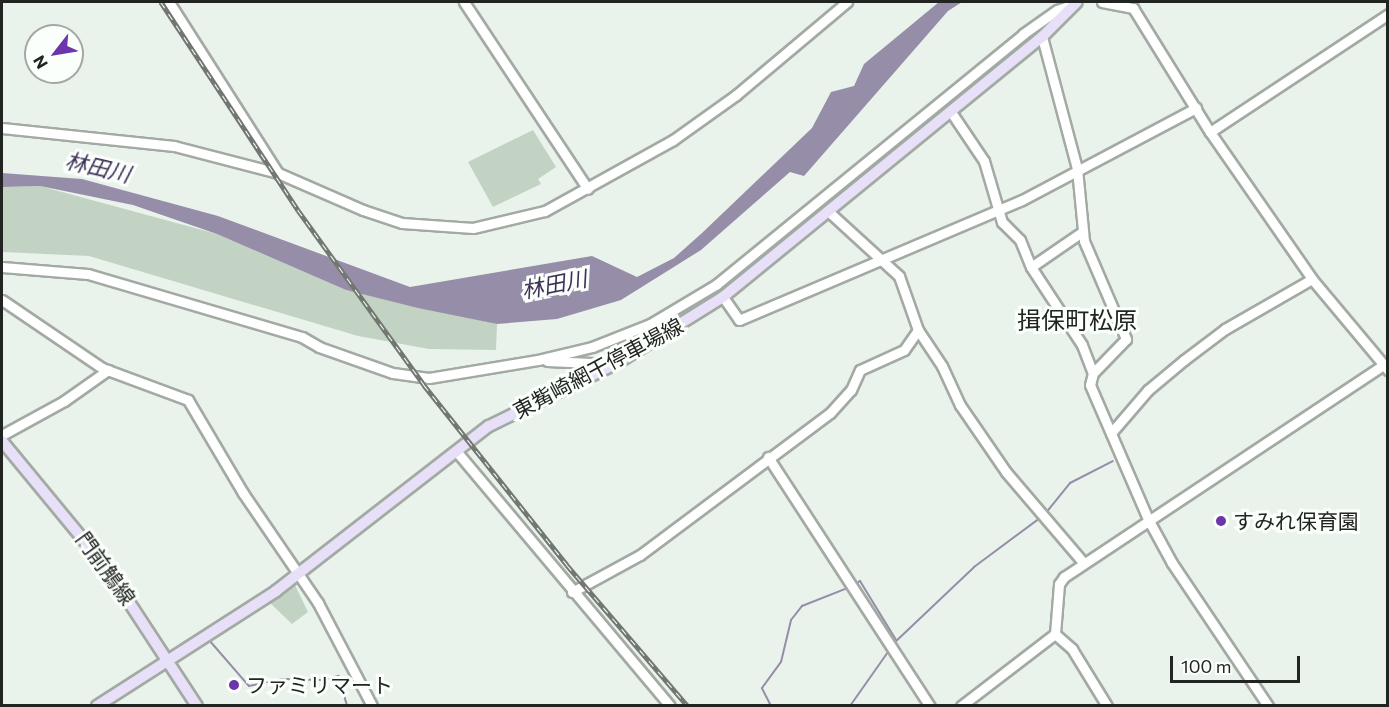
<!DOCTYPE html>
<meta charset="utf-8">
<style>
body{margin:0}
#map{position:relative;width:1389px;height:707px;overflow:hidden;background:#eaf3eb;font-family:Commissioner,"Noto Sans JP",sans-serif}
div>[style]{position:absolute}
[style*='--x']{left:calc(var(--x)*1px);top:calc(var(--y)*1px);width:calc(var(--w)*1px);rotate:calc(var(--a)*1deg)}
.green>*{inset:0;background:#c2d3c4}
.water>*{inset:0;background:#968da8}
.stream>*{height:2px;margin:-1px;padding:0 1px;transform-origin:1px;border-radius:1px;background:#968da8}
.roads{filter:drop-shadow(2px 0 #a2aaa3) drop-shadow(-2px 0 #a2aaa3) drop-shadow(0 2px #a2aaa3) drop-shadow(0 -2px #a2aaa3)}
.minor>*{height:9px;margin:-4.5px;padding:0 4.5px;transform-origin:4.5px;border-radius:4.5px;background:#fff}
.major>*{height:10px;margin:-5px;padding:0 5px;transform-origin:5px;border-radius:5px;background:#e8e0f8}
.rail>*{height:4.5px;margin-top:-2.25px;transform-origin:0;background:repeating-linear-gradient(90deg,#fbfffb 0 7px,#727772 0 14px);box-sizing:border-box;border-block:2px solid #727772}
.dots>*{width:16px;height:16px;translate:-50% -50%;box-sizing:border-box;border:3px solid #fbfffb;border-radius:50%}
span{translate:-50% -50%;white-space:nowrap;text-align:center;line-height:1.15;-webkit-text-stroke:6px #fbfffb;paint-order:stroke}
.street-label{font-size:21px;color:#212421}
.poi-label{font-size:21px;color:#212421}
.left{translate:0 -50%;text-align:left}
.water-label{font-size:22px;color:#3f3058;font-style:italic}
.quarter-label{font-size:24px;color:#212421}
.frame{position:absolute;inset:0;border:3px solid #212421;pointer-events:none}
.north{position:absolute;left:24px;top:24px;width:60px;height:60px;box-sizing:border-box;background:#fbfffb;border:2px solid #a4a7a4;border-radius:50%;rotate:239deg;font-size:16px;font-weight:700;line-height:24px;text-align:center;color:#212421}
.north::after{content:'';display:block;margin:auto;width:21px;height:27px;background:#6b35ab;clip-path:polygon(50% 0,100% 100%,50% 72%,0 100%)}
.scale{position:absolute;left:1170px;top:656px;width:130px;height:27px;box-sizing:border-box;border:3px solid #212421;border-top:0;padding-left:8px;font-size:18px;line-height:21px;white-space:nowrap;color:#212421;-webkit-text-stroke:4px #fbfffb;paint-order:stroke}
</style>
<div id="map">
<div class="green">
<i style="clip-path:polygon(533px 130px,556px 167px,538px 179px,541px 184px,493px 207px,468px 162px)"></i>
<i style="clip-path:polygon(40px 186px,217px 234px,346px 290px,497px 324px,496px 350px,429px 349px,358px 336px,89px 256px,2px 252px,2px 187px)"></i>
<i style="clip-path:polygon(295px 585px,308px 612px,292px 624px,269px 602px)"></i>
</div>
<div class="water">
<i style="clip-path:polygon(939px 2px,962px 2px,948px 11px,804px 176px,790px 172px,701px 250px,621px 300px,557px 319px,497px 324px,418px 308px,346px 290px,217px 234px,133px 205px,40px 186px,2px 187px,2px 173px,82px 179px,218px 216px,410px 287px,592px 256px,637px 277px,674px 258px,702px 233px,812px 128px,831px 92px,854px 86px,864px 64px)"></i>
</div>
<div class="stream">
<i style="--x:1045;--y:514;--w:40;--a:-51"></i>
<i style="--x:1070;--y:483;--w:48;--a:-27.1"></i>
<i style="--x:855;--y:584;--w:6;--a:-31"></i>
<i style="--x:860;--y:581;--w:69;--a:58.6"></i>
<i style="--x:209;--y:640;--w:61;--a:49"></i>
<i style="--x:249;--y:686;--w:33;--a:-12"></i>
<i style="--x:281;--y:679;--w:42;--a:1.4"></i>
<i style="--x:323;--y:680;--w:16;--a:-15"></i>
<i style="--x:338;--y:676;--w:31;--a:73"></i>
<i style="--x:893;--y:644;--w:112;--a:-43.5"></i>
<i style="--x:974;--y:567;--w:82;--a:-36.6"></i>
<i style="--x:771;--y:706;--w:20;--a:-117"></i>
<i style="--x:762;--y:688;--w:32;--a:-54"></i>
<i style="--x:781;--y:662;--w:43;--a:-76.6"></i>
<i style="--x:791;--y:620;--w:18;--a:-52"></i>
<i style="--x:802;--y:606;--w:52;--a:-21.6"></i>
<i style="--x:850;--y:706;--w:70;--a:-54.9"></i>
</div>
<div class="roads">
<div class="minor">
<i style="--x:169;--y:2;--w:203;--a:57.5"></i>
<i style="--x:464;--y:2;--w:224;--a:56.5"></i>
<i style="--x:1102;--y:2;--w:32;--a:11"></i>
<i style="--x:1133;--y:8;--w:146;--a:58.2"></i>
<i style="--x:1210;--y:132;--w:179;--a:55.2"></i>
<i style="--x:1312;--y:279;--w:119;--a:50.1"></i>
<i style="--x:1042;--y:37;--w:137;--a:75.1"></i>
<i style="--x:1077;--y:169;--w:72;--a:84.4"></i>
<i style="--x:1084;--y:241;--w:107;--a:66.8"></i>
<i style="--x:1126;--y:339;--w:47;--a:134.1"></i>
<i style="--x:951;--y:112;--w:59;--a:56"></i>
<i style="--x:984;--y:161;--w:64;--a:73.6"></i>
<i style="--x:1002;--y:222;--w:25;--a:45"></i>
<i style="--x:1020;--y:240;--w:29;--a:68"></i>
<i style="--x:1031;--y:267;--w:93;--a:56.8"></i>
<i style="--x:1082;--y:345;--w:30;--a:69"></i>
<i style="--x:1093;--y:373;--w:12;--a:104"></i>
<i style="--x:1090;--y:385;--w:146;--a:66.6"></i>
<i style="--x:1148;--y:519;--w:50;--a:61.4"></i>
<i style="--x:1172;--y:563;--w:172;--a:56.1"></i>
<i style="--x:2;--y:128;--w:173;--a:6"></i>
<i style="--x:174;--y:146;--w:107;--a:14.6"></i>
<i style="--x:278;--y:173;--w:93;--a:23.5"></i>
<i style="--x:363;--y:210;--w:41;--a:18.4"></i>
<i style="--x:402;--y:223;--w:71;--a:4"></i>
<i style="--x:473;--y:228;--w:74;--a:-13.3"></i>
<i style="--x:545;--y:211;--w:146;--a:-29"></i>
<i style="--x:673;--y:140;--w:77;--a:-35.5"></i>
<i style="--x:736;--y:95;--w:145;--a:-40"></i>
<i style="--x:1210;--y:132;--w:214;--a:-33.5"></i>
<i style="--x:829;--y:212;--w:95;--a:42.4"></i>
<i style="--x:899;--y:276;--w:57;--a:70.6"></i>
<i style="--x:918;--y:330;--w:43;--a:56.3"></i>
<i style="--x:942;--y:366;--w:43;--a:65.2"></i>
<i style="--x:960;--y:405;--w:81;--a:55.5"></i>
<i style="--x:1006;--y:472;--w:118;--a:49.5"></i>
<i style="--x:2;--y:267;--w:86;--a:4.7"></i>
<i style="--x:88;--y:274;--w:223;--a:16.4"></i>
<i style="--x:302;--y:337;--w:20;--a:30"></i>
<i style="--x:319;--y:347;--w:78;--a:19.4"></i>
<i style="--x:393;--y:373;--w:36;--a:8"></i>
<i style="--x:429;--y:378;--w:110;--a:-9.4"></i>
<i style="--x:538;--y:360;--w:56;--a:-13.5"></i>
<i style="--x:592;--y:347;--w:62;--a:-21.6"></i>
<i style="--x:650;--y:324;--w:78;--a:-30.8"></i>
<i style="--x:717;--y:284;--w:395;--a:-39.2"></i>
<i style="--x:1023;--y:34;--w:42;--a:-35.2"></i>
<i style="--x:1057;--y:10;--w:18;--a:-19"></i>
<i style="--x:1031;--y:267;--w:62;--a:-34.5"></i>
<i style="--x:723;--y:297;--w:28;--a:55"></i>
<i style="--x:739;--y:320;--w:307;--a:-23"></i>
<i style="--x:1022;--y:200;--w:197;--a:-27.9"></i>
<i style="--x:2;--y:300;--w:121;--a:34.2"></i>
<i style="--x:102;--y:368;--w:92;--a:20.4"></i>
<i style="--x:188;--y:400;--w:108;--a:59.4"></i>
<i style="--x:243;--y:493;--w:133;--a:55.7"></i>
<i style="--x:318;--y:603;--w:116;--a:62.3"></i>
<i style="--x:547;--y:361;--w:67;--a:2.6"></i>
<i style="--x:1111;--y:433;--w:57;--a:-49.3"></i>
<i style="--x:1148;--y:390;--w:47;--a:-39.8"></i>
<i style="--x:1184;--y:360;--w:51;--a:-37.1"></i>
<i style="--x:1225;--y:329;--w:100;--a:-29.9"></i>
<i style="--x:2;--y:435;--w:71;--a:-28.7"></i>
<i style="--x:64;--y:401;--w:54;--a:-35.2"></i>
<i style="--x:457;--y:452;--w:331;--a:50"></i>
<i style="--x:768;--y:457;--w:297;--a:57"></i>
<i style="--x:572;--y:592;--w:77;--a:-28.6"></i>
<i style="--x:640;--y:555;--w:237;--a:-36.8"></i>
<i style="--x:830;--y:413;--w:31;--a:-48"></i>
<i style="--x:851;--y:390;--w:22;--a:-66"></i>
<i style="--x:860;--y:370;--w:48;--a:-24.4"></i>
<i style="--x:904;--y:350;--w:24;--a:-55"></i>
<i style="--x:1055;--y:634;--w:23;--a:41"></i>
<i style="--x:1072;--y:649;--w:67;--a:58.4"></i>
<i style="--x:961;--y:706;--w:118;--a:-37.5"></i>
<i style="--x:1055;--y:634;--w:50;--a:-85.4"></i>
<i style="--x:1059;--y:584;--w:9;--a:-54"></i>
<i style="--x:1064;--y:577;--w:381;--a:-33.6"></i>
</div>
<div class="major">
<i style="--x:2;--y:441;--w:163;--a:50.5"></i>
<i style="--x:106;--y:567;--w:166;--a:56.8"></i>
<i style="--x:97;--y:706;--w:213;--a:-32.7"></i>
<i style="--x:276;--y:591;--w:269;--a:-37.8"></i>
<i style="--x:489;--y:426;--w:143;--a:-26.2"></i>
<i style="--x:617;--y:363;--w:125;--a:-31.9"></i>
<i style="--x:723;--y:297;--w:412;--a:-39.2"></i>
<i style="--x:1042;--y:37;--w:49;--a:-45"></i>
</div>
</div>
<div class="rail">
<i style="--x:161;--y:2;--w:249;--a:56.6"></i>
<i style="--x:298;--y:210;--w:216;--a:54.2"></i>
<i style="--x:424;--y:385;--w:230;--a:51.5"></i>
<i style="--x:567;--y:565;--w:186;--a:49.4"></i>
</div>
<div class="dots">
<i style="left:1221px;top:521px;background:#6b35ab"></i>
<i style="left:234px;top:685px;background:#6b35ab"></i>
</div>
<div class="street-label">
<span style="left:598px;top:368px;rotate:-28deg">東觜崎網干停車場線</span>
<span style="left:106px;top:568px;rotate:54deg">門前鵤線</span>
</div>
<div class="poi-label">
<span class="left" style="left:1233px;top:521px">すみれ保育園</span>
<span class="left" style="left:246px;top:685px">ファミリマート</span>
</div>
<div class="water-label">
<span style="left:98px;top:167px;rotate:13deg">林田川</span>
<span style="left:554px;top:284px;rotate:-11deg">林田川</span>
</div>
<div class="quarter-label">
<span style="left:1077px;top:320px">揖保町松原</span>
</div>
<div class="frame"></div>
<div class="north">N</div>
<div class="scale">100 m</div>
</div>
